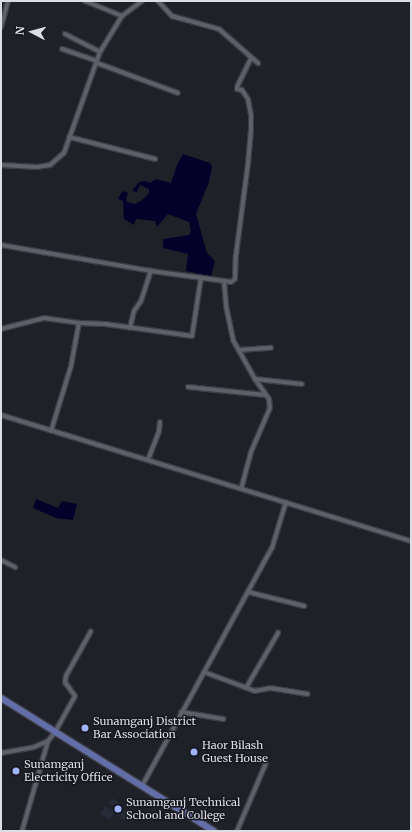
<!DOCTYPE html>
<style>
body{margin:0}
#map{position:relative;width:412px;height:832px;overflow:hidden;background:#1f2129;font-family:Merriweather,serif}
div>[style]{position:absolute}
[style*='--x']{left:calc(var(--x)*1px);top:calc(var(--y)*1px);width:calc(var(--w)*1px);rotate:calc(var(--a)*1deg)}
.built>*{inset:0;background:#262a37}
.water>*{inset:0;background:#040029}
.roads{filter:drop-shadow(1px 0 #3c3d44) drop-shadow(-1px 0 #3c3d44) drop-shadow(0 1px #3c3d44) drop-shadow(0 -1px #3c3d44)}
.street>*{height:4px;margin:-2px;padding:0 2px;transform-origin:2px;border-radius:2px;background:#5d5f69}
.primary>*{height:6px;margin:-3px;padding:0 3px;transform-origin:3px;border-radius:3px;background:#636ea8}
.dots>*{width:11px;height:11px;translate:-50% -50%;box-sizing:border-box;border:2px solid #16181f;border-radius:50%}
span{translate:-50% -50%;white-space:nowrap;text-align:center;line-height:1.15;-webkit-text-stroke:3px #16181f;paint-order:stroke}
.poi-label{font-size:11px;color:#dddee4}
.left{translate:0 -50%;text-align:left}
.frame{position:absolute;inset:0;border:2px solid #dddee4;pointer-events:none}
.north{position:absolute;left:12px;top:12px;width:40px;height:40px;-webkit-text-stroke:3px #16181f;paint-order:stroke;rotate:276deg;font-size:11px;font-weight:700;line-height:16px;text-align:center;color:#dddee4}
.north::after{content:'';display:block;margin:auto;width:14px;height:18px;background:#dddee4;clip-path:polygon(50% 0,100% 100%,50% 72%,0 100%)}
</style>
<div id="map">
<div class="built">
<i style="clip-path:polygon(112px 798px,120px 803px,118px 807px,128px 813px,124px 820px,114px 813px,110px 820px,100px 814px,105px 806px,114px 811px,116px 807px,109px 803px)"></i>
</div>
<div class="water">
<i style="clip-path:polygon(183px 154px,210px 163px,212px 167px,209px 182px,196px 214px,207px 253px,215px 261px,211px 276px,186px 271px,188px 254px,163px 248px,163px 239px,189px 235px,191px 231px,189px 222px,168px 214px,157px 227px,155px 221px,136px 219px,134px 225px,124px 219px,123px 201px,118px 199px,121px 193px,125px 191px,128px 193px,126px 198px,127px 202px,135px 204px,142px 200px,149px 193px,149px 189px,140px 185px,137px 192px,132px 191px,139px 182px,145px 181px,150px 183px,156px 179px,171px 183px,177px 165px)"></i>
<i style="clip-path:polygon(36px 499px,58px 508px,62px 501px,77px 504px,73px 520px,56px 518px,33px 508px)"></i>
</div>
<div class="roads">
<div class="street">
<i style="--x:85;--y:1;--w:40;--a:22"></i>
<i style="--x:158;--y:1;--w:21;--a:47"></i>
<i style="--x:172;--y:16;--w:49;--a:15.5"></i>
<i style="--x:219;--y:29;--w:52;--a:41.1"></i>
<i style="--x:1;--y:27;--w:27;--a:-75"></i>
<i style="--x:65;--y:34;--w:39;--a:27"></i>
<i style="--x:62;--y:49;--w:36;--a:19"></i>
<i style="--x:97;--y:63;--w:86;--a:20.3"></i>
<i style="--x:69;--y:137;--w:89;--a:14.3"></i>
<i style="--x:1;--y:165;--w:36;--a:3"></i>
<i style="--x:37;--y:167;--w:13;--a:-9"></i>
<i style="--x:50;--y:165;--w:18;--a:-41"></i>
<i style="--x:64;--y:153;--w:107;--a:-70.4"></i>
<i style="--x:100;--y:52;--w:42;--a:-58.6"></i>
<i style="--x:122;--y:16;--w:25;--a:-37"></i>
<i style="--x:1;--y:245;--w:152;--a:9.8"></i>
<i style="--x:151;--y:271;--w:74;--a:7.8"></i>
<i style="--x:224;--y:281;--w:7;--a:8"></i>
<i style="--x:231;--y:282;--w:5;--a:-37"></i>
<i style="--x:235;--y:279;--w:24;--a:-88"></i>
<i style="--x:236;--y:255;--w:92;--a:-82.5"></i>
<i style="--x:248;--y:164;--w:35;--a:-85"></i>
<i style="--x:251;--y:129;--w:14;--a:-90"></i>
<i style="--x:251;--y:115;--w:16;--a:-101"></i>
<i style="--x:248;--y:99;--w:11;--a:-124"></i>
<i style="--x:242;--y:90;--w:5;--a:-169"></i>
<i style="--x:237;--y:89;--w:2;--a:-90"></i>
<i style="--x:237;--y:87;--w:32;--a:-64"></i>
<i style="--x:224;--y:281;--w:25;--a:85"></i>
<i style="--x:226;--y:306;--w:35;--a:78"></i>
<i style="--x:233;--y:340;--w:45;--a:60.6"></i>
<i style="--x:255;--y:379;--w:24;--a:55"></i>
<i style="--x:269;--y:399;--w:9;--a:84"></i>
<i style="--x:270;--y:408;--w:48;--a:113.4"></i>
<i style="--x:251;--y:452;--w:38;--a:105"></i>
<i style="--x:130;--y:328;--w:17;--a:-77"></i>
<i style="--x:134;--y:311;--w:12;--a:-55"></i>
<i style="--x:141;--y:301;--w:32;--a:-72"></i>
<i style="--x:1;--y:329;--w:44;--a:-14.3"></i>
<i style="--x:44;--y:318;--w:35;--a:8"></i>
<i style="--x:79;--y:323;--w:26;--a:2"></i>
<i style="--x:105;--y:324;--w:88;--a:7.9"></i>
<i style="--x:192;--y:336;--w:59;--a:-81.2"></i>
<i style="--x:239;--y:350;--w:32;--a:-4"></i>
<i style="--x:255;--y:379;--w:47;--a:6.1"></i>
<i style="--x:188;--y:387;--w:78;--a:5.9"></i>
<i style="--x:1;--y:415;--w:429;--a:17.1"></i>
<i style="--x:51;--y:431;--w:68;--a:-72.9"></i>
<i style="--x:71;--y:366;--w:44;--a:-79.5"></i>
<i style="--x:148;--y:460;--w:31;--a:-69"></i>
<i style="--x:159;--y:431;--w:9;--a:-84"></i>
<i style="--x:1;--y:560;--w:16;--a:27"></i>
<i style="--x:248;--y:592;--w:58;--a:14"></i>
<i style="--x:204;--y:672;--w:54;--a:20.4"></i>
<i style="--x:255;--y:691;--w:15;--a:-11"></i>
<i style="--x:270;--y:688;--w:38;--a:9"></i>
<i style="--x:246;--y:688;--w:64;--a:-59.8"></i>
<i style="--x:181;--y:712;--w:43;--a:9.5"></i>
<i style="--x:1;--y:753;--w:34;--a:-10"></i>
<i style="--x:34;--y:747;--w:15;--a:-23"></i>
<i style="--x:48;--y:741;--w:11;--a:-52"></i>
<i style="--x:55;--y:732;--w:41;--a:-60.9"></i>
<i style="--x:75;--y:696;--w:17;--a:-126"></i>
<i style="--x:65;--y:682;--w:6;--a:-81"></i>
<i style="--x:66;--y:676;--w:51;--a:-60.9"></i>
<i style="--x:142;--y:786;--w:271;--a:-61.4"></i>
<i style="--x:272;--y:548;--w:48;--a:-73.1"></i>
<i style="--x:22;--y:831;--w:94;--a:-73.9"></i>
<i style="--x:237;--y:831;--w:74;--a:-66.9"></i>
</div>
<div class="primary">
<i style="--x:1;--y:698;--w:251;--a:32"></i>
</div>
</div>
<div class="dots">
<i style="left:85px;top:728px;background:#a1b3fd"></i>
<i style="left:194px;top:752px;background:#a1b3fd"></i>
<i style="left:16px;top:771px;background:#a1b3fd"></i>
<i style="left:118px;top:809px;background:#a1b3fd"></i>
</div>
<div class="poi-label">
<span class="left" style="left:93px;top:728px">Sunamganj District<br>Bar Association</span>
<span class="left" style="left:202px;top:752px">Haor Bilash<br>Guest House</span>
<span class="left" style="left:24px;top:771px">Sunamganj<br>Electricity Office</span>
<span class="left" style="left:126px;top:809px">Sunamganj Technical<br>School and College</span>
</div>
<div class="frame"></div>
<div class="north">N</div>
</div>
